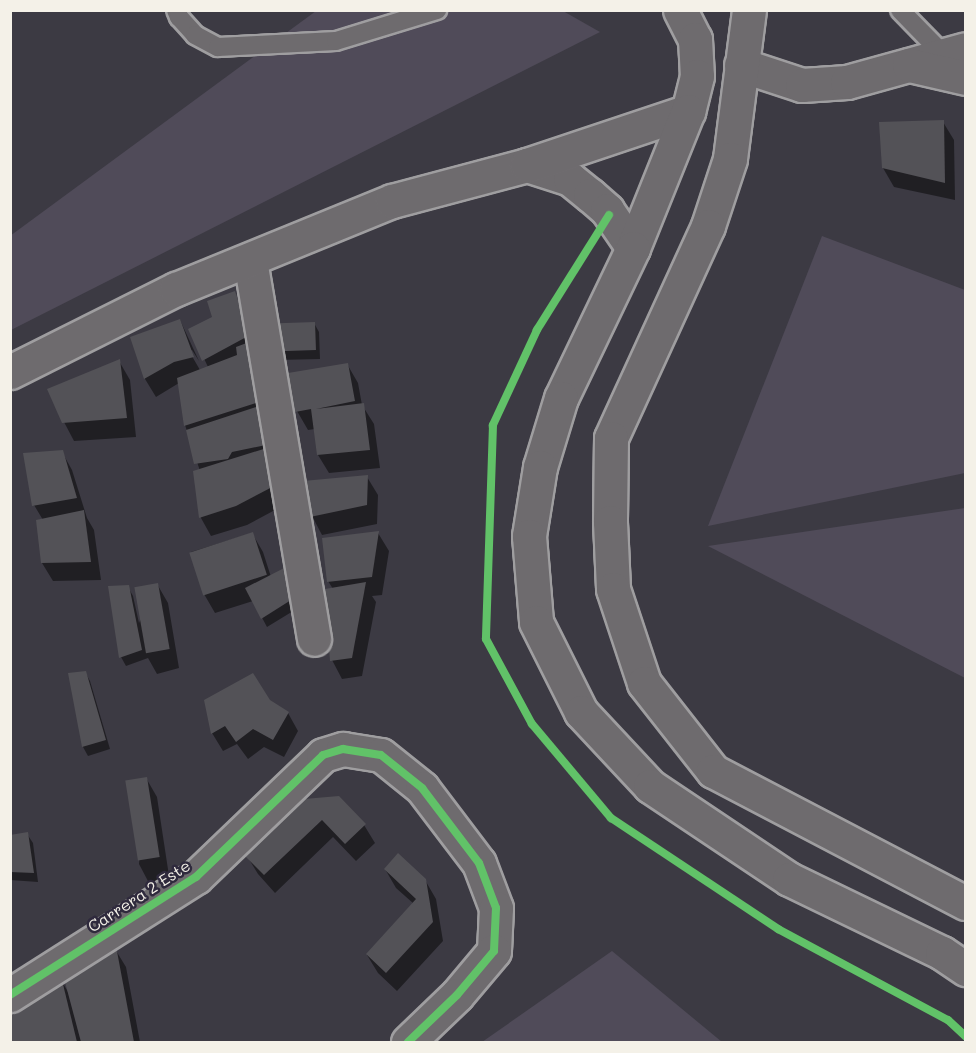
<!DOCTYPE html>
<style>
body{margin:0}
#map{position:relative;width:976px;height:1053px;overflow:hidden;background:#3c3a43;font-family:Mali,sans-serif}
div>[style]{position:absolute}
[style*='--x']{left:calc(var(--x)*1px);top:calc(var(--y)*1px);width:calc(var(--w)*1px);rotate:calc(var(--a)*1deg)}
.green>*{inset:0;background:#504b59}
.shadow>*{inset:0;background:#0007}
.building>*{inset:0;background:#535257;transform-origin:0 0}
.roads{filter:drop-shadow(2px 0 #9f9ea0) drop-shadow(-2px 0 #9f9ea0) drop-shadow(0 2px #9f9ea0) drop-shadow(0 -2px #9f9ea0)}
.lane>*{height:18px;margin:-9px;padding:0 9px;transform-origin:9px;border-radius:9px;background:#6e6b6e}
.street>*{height:33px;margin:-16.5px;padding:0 16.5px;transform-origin:16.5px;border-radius:16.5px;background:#6e6b6e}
.primary>*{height:33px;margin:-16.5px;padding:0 16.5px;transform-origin:16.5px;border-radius:16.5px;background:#6e6b6e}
.cycleway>*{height:8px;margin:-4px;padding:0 4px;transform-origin:4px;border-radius:4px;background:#61c268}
span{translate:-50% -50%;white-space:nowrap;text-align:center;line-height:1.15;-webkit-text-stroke:5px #2f2a3d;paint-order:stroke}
.street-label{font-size:16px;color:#f4f1e8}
.frame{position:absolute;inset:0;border:12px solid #f4f1e8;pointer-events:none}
</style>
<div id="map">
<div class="green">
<i style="clip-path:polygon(316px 11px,563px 11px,600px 32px,11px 330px,10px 236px)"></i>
<i style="clip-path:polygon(822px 236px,965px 290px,965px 473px,708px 526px)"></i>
<i style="clip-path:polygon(965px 508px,965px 678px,708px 546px)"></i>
<i style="clip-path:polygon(612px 951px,722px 1042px,482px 1042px)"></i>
</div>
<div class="shadow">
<i style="clip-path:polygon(943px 122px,954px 140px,955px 200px,894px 187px,883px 168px)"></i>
<i style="clip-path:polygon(234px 293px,245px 311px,288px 503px,247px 525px,211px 536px,201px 518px,195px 472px,200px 471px,185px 425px,179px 383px,156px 397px,145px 379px,132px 337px,180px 320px,199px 361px,192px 350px,189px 351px,200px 370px,208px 367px,190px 329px,213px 318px)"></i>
<i style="clip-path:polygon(314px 323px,319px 332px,320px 359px,278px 360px,273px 351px)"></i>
<i style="clip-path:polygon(119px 361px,130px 380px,136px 437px,74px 441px,64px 422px)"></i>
<i style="clip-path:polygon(347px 364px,358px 383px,362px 405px,374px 424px,380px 468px,329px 473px,318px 455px,315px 429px,308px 430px,297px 411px)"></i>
<i style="clip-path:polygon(62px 452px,72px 470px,87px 518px,94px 530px,101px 580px,53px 581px,42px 563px,43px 520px,34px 505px)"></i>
<i style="clip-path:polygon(367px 477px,378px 495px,377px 524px,322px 535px,312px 516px)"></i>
<i style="clip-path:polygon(252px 533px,263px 552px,271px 577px,303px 605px,267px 627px,253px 601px,215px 613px,204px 594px,191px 552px)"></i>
<i style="clip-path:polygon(378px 533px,389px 551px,382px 595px,372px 596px,376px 602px,362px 676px,342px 679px,332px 660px,333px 589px,328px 581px)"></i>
<i style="clip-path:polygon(157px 584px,168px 603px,179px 668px,157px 674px,148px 658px,126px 666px,121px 657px,128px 587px,133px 596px,139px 623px)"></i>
<i style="clip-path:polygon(85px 672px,90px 681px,110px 749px,88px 756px,83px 747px,70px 674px)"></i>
<i style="clip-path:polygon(269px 701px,288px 713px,298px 731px,284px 757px,264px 747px,248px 759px,237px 744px,223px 751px,212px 733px)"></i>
<i style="clip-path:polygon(146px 778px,157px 797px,169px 876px,149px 883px,139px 864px)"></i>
<i style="clip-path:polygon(305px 801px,364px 825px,375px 843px,356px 861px,333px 837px,275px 893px,258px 874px,247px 856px)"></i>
<i style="clip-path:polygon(27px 834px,33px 843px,38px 882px,10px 880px,10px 837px)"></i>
<i style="clip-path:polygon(385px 869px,425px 880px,436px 899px,443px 941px,397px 991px,378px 973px,367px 955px,414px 904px,396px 888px)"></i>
<i style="clip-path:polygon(115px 949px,126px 967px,140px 1042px,10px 1042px,10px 1010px,60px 978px,68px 992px)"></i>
</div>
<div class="building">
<i style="clip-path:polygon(944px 120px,945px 183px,882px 168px,879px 122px)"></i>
<i style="clip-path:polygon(235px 291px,250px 335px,202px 361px,188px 329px,212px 317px,207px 301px)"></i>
<i style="clip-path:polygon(180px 319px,194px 357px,174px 362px,144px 379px,130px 337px)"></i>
<i style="left:315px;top:322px;width:28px;height:44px;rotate:88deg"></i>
<i style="clip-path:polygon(252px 341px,265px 400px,184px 426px,177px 378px,237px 355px,236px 347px)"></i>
<i style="clip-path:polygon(120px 359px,127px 418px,62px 423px,47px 389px)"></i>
<i style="clip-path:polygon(348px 363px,355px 401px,316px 409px,364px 403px,370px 450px,317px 455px,311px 409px,295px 412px,288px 373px)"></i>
<i style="clip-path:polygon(262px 405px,271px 444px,232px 452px,228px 459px,194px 464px,186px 430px)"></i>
<i style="clip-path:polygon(270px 447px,278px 484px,236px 506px,199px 518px,193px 471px)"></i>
<i style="clip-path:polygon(63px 450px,77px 498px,32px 506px,23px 453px)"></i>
<i style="clip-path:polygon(368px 475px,367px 505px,310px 517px,303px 481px)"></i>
<i style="clip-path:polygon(84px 510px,91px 562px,41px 563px,36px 520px)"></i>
<i style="clip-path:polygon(379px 531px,372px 577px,327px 582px,322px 538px)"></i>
<i style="left:253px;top:532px;width:45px;height:67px;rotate:72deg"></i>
<i style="clip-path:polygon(288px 566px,299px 595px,261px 619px,245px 588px)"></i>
<i style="clip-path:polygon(366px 582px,352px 658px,330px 661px,325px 589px)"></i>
<i style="left:158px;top:583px;width:67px;height:24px;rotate:80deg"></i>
<i style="clip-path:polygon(129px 585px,142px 650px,119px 658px,108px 586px)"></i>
<i style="clip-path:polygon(86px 671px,106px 740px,82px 747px,68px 673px)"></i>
<i style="clip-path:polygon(253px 673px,270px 700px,289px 712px,273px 740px,253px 729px,236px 742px,225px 726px,211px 734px,204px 700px)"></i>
<i style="left:147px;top:777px;width:81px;height:22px;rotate:81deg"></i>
<i style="clip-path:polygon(339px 796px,366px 824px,345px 844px,322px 820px,264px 875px,245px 856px,304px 799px)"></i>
<i style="clip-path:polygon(28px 832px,34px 873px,10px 872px,10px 835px)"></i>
<i style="clip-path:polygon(398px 853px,426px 879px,433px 922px,386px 973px,366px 954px,416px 899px,384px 869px)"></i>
<i style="clip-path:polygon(116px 946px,134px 1042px,81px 1042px,65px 982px)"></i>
<i style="clip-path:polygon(61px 976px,77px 1042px,10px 1042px,10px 1008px)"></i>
</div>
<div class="roads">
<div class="lane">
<i style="--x:176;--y:10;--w:8;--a:67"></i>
<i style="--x:179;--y:17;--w:24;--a:48"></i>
<i style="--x:195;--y:35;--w:26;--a:28"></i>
<i style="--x:218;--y:47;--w:118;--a:-2.9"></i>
<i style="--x:336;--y:41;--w:106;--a:-17.1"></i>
<i style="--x:900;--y:10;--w:60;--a:45.7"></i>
</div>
<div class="street">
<i style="--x:741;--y:65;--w:64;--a:18.2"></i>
<i style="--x:802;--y:85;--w:45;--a:-3.8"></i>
<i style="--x:847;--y:82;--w:123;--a:-15.5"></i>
<i style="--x:909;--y:65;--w:58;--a:12.8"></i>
<i style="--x:527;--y:165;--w:45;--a:18"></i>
<i style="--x:570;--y:179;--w:26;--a:39"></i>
<i style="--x:590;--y:195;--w:23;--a:41"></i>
<i style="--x:607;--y:210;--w:46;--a:55.6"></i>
<i style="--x:250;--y:260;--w:384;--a:80.4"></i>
<i style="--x:10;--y:372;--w:186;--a:-26.6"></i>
<i style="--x:176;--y:289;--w:233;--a:-22.2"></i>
<i style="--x:392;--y:201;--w:140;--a:-14.9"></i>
<i style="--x:527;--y:165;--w:170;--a:-18.5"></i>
<i style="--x:10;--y:995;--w:220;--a:-32.4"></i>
<i style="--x:196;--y:877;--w:176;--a:-43.8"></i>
<i style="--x:323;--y:755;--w:21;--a:-17"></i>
<i style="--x:343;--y:749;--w:38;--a:9"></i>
<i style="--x:381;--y:755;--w:53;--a:38.8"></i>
<i style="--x:422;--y:788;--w:94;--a:52.8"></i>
<i style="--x:479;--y:863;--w:48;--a:69.3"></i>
<i style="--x:496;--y:908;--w:43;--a:92.7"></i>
<i style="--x:494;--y:951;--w:57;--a:130.1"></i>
<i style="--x:457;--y:995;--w:68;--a:136.2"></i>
</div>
<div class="primary">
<i style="--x:680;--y:10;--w:33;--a:63"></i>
<i style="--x:695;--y:39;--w:37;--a:87"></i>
<i style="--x:697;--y:76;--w:36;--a:104"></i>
<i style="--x:688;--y:111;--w:148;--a:111.9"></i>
<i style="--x:633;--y:248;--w:166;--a:115.6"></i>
<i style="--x:561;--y:398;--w:72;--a:106.9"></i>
<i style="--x:540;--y:467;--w:70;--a:99.1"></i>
<i style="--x:529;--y:536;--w:86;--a:85.3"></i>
<i style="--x:536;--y:622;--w:101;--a:63.4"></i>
<i style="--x:581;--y:712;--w:101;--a:47"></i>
<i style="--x:650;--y:786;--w:167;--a:33.8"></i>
<i style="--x:789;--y:879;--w:170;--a:25.8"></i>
<i style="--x:942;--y:953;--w:29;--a:34"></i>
<i style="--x:749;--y:10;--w:150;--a:97.3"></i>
<i style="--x:730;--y:159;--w:71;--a:108.2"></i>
<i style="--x:708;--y:226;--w:233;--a:114.6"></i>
<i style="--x:611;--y:438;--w:84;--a:90.7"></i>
<i style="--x:610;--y:522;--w:67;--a:87.4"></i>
<i style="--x:613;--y:589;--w:99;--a:71.7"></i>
<i style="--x:644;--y:683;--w:112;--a:51.9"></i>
<i style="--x:713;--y:771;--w:285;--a:27.6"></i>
</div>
</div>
<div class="cycleway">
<i style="--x:609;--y:215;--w:136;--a:122.1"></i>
<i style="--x:537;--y:330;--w:105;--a:114.9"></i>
<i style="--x:493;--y:425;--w:214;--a:91.9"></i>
<i style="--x:486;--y:639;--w:97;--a:61.6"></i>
<i style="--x:532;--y:724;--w:123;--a:50"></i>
<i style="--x:611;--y:818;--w:201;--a:33.6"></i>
<i style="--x:778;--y:929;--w:193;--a:28.2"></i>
<i style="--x:948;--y:1020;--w:25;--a:43"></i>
<i style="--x:10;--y:995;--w:220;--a:-32.4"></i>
<i style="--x:196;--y:877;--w:176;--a:-43.8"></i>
<i style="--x:323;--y:755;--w:21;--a:-17"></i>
<i style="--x:343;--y:749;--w:38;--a:9"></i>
<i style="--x:381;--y:755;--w:53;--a:38.8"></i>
<i style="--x:422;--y:788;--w:94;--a:52.8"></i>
<i style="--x:479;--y:863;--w:48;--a:69.3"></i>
<i style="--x:496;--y:908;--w:43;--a:92.7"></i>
<i style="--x:494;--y:951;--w:57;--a:130.1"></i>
<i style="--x:457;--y:995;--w:68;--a:136.2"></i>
</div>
<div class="street-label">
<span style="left:139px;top:896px;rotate:-33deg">Carrera 2 Este</span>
</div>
<div class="frame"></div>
</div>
